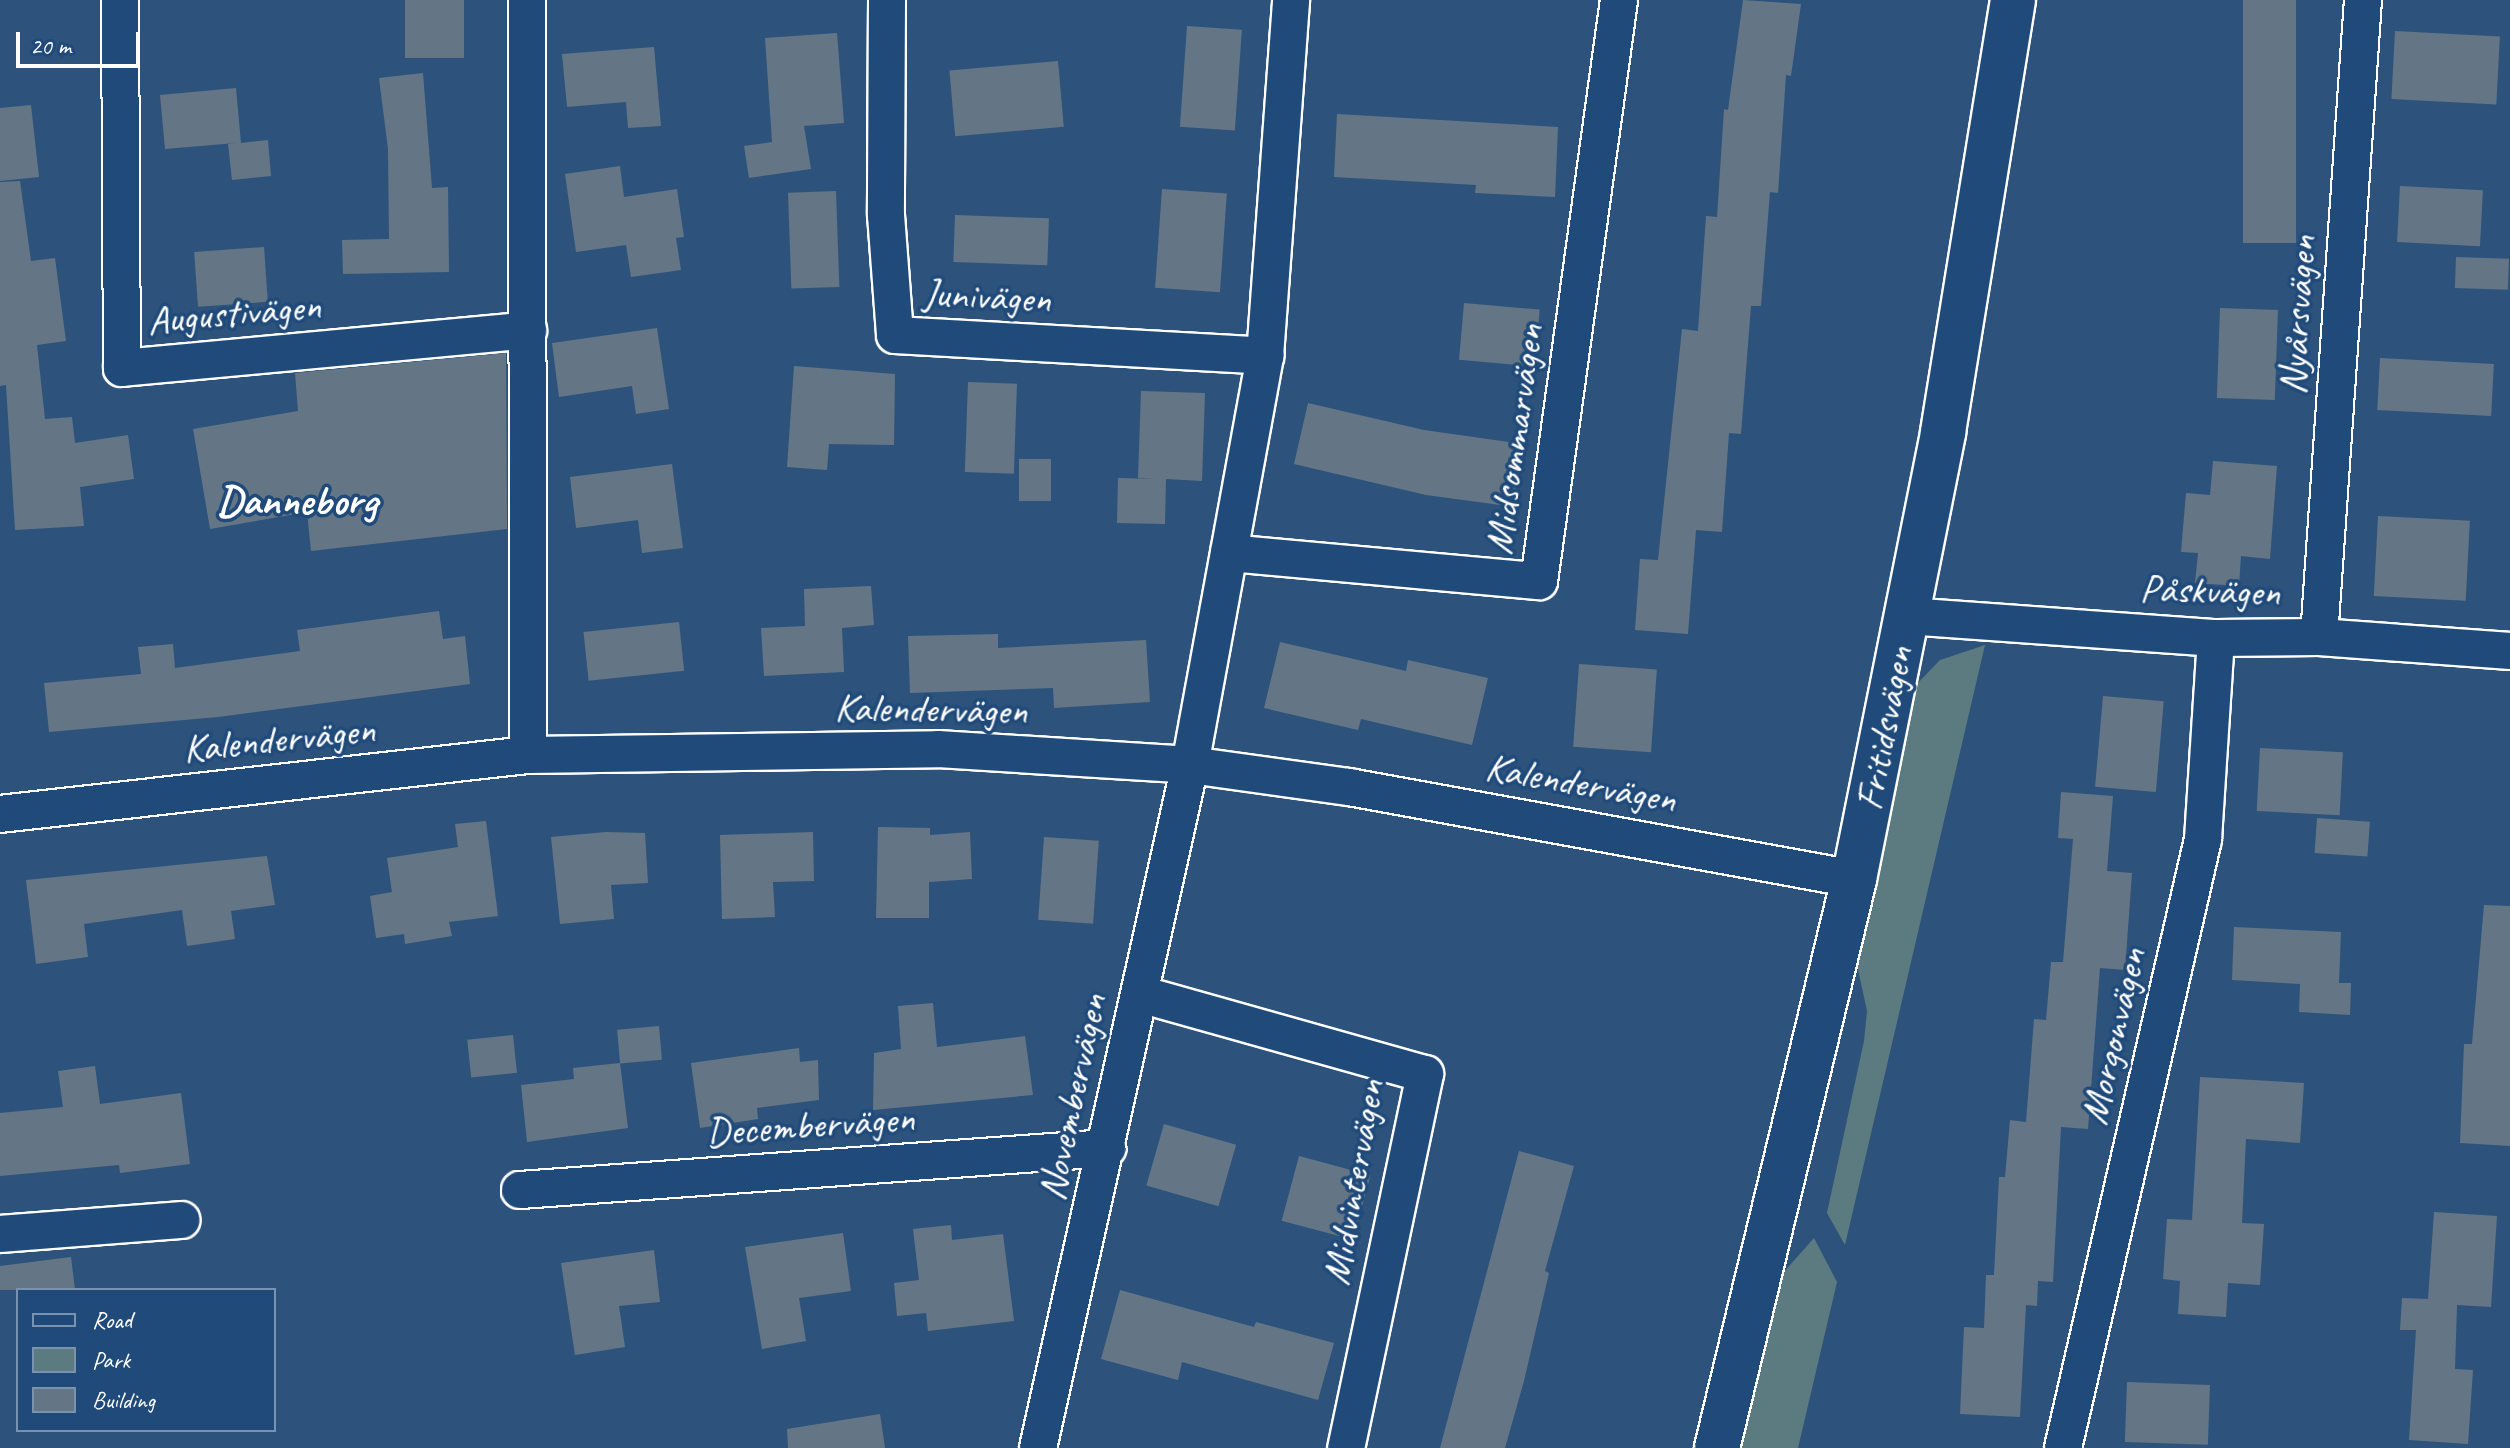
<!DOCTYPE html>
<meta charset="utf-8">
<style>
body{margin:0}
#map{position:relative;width:2510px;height:1448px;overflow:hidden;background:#2d537c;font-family:Caveat,sans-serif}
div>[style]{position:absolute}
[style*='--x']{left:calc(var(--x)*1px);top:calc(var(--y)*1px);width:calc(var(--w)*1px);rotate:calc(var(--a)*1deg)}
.green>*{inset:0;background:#5c7b80}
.building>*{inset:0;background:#647685;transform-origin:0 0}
.roads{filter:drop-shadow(2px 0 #fff) drop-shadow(-2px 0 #fff) drop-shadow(0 2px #fff) drop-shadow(0 -2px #fff)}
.minor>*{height:36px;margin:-18px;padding:0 18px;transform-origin:18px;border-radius:18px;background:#1f4a7a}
.tertiary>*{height:44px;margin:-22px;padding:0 22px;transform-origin:22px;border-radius:22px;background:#1f4a7a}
span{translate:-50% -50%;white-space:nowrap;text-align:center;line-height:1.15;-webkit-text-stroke:7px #1f4a7a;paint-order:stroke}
.street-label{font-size:40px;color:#fff}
.neighbourhood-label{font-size:42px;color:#fff;font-weight:700}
.legend{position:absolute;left:16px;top:1288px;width:260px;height:144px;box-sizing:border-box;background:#1f4a7a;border:2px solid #7992af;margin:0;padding:10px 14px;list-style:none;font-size:24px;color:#fff}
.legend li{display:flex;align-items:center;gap:16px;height:40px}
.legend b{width:40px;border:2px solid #7992af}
.scale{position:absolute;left:16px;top:32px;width:124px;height:36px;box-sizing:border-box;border:4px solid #fff;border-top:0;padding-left:10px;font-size:24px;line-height:28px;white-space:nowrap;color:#fff;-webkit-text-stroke:6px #1f4a7a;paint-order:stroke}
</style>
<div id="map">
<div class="green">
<i style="clip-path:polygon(1985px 645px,1845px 1245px,1827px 1213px,1864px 1041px,1867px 1011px,1856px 960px,1905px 716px,1917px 684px,1940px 660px)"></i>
<i style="clip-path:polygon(1814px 1238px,1837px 1282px,1798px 1448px,1737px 1448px,1767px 1317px,1783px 1273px)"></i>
</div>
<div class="building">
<i style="left:405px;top:0;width:59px;height:58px"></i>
<i style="clip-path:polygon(1743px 0,1801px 4px,1791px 76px,1786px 75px,1778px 193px,1770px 192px,1761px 306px,1751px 306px,1741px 434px,1729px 433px,1722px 532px,1696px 530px,1688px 634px,1635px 630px,1640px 559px,1658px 560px,1682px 329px,1698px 331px,1706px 216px,1717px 217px,1724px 109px,1728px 110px)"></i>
<i style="left:2243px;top:0;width:53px;height:243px"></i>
<i style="left:1187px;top:26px;width:55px;height:101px;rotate:4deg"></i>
<i style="left:2395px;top:31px;width:105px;height:68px;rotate:3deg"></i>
<i style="clip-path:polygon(837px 33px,844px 123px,804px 126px,811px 169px,749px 178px,744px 146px,772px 142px,765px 38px)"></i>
<i style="clip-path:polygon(654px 47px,661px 126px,628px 128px,626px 102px,567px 107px,562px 54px)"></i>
<i style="left:1058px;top:61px;width:66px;height:109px;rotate:85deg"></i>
<i style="clip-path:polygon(423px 73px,432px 188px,448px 187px,449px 272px,343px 274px,342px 240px,389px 239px,388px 149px,379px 78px)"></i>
<i style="clip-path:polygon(236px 88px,241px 143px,268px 140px,271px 176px,232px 180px,228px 144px,236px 143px,165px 149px,160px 95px)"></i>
<i style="clip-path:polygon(31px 105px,39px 177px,0 181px,0 108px)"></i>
<i style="clip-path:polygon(1337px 114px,1558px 127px,1555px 197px,1475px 193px,1476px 185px,1334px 177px)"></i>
<i style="clip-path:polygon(620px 166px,624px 197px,677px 189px,684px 237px,676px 238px,681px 270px,631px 277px,626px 245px,576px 252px,565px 174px)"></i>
<i style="clip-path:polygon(20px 181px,31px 261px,55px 258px,66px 341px,37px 345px,45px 419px,72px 417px,75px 443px,128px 435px,134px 479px,80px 487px,84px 526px,15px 530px,6px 385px,0 386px,0 182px)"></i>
<i style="left:2400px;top:186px;width:83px;height:56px;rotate:3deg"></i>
<i style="left:1162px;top:189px;width:65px;height:99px;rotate:4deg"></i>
<i style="left:836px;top:191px;width:96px;height:48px;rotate:88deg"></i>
<i style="left:955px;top:215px;width:94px;height:47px;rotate:2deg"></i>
<i style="left:264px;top:247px;width:55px;height:70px;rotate:86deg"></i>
<i style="left:2456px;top:257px;width:53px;height:31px;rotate:2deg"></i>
<i style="left:1464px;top:303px;width:76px;height:57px;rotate:5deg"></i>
<i style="left:2220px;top:308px;width:58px;height:90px;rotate:2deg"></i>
<i style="clip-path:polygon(657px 328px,669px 409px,636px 414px,632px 386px,559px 397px,552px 343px)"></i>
<i style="clip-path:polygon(506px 353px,507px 529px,311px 551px,307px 512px,210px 529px,193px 429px,298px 411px,295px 373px)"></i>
<i style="left:2380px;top:358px;width:114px;height:52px;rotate:3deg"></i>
<i style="clip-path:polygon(794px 366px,895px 374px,894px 445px,829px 444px,827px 470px,787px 467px)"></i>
<i style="left:968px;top:382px;width:49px;height:90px;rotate:2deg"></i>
<i style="clip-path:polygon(1141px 391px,1205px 393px,1202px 481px,1166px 479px,1165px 524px,1117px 523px,1118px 478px,1155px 479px,1138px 478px)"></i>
<i style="clip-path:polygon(1308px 403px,1424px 430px,1523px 444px,1515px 507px,1426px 495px,1294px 464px)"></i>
<i style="left:1051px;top:459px;width:42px;height:32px;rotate:90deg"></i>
<i style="clip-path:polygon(2213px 461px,2277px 466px,2270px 559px,2241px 556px,2239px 586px,2195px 583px,2198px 553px,2181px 552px,2186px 493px,2210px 495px)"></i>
<i style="clip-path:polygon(672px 464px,683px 548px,642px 553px,638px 520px,576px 528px,570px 477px)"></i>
<i style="left:2378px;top:516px;width:92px;height:80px;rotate:3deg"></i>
<i style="clip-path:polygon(871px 586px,874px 625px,842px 628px,844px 672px,764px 676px,761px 628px,805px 626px,804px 589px)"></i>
<i style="clip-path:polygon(439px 611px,443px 639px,465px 636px,470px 684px,218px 717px,49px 732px,44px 683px,141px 674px,138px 647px,173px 644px,175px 668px,300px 651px,297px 630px)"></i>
<i style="left:679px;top:622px;width:49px;height:96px;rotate:84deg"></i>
<i style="clip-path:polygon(998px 634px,998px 648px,1146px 640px,1150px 702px,1054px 708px,1053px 688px,910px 693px,908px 636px)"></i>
<i style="clip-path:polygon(1280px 642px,1406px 671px,1408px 660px,1488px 678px,1472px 745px,1361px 719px,1358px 730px,1264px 708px)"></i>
<i style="left:1579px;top:664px;width:78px;height:83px;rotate:4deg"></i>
<i style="left:2103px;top:696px;width:61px;height:91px;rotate:5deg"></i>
<i style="left:2260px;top:748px;width:83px;height:63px;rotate:3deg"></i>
<i style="clip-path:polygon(2061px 792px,2113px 796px,2107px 871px,2132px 873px,2125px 970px,2100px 968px,2088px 1129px,2061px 1127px,2053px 1282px,2038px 1281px,2037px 1306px,2026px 1305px,2020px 1417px,1960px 1414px,1964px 1327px,1984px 1328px,1986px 1275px,1994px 1275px,1999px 1177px,2005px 1177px,2010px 1120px,2026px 1122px,2034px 1019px,2046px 1020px,2051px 962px,2063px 962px,2073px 839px,2058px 838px)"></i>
<i style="left:2317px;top:818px;width:53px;height:35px;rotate:4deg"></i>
<i style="clip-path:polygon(486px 821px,498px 916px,449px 922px,452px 936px,405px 944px,404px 934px,376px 938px,370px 896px,392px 892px,387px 858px,458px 847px,455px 824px)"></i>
<i style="clip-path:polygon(878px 827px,930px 828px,930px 835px,970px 832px,972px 879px,929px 882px,929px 918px,876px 918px)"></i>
<i style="clip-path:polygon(606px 832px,645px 833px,648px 883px,611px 885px,614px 919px,560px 924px,551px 837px)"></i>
<i style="clip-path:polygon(813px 832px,814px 881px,773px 882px,775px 917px,722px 919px,720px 835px)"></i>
<i style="left:1044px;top:837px;width:55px;height:83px;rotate:4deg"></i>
<i style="clip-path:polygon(267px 856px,275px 905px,231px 911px,235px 939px,187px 946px,182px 910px,84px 924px,88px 957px,36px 964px,26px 880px)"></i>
<i style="clip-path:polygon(2484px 905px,2510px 906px,2510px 1146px,2460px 1143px,2464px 1044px,2472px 1044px)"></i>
<i style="clip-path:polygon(2234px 927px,2341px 932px,2339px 983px,2351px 983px,2350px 1015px,2299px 1012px,2300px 984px,2232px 980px)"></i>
<i style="clip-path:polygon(933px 1003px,937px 1047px,1025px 1036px,1033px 1095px,873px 1110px,874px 1053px,901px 1049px,898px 1006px)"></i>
<i style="left:659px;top:1026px;width:34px;height:42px;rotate:85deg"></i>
<i style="left:513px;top:1035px;width:38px;height:46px;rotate:84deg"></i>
<i style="clip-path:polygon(799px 1048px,800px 1062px,818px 1060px,819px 1100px,757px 1108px,758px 1119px,700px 1128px,691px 1063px)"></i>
<i style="clip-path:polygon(620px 1063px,628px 1128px,527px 1142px,521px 1085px,574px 1079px,573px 1068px)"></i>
<i style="clip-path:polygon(95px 1066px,100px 1104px,181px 1093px,190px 1164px,120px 1173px,119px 1165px,0 1176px,0 1113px,63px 1107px,58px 1071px)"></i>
<i style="clip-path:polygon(2200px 1077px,2304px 1083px,2300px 1143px,2246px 1139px,2242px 1223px,2264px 1224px,2260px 1285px,2228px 1283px,2226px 1317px,2178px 1314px,2180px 1281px,2163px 1279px,2167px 1219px,2192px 1220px)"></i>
<i style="left:1164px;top:1124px;width:75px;height:64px;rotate:16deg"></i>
<i style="clip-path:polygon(1519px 1151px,1574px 1166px,1545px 1271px,1549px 1273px,1524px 1381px,1505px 1448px,1440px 1448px)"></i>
<i style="left:1299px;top:1156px;width:74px;height:67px;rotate:15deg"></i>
<i style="clip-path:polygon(2434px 1212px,2497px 1216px,2491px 1307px,2457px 1305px,2455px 1369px,2473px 1370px,2468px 1444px,2409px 1440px,2416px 1330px,2400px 1330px,2402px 1298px,2428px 1299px)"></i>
<i style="clip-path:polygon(951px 1225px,952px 1240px,1003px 1234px,1014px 1321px,928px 1331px,926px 1313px,897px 1316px,894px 1283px,919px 1280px,913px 1229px)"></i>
<i style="clip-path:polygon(843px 1233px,851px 1291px,799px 1298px,806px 1341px,762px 1349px,745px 1247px)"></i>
<i style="clip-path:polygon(654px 1250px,660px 1302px,619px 1306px,625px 1347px,575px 1355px,561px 1263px)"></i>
<i style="clip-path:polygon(71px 1257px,75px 1290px,0 1290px,0 1266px)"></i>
<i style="clip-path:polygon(1120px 1290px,1254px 1327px,1256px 1322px,1334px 1343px,1318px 1400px,1182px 1362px,1178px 1380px,1101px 1359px)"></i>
<i style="left:2127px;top:1382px;width:83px;height:60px;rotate:2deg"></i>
<i style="clip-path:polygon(880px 1414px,885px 1448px,788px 1448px,787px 1429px)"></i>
</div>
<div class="roads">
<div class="minor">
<i style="--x:120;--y:0;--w:368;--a:89.7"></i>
<i style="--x:122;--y:368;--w:408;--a:-5.3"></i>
<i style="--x:527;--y:0;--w:755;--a:89.92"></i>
<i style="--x:887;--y:0;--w:215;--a:90.3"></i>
<i style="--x:886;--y:215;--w:120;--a:85.7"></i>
<i style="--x:895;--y:335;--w:371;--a:3.2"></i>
<i style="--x:1229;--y:553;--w:311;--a:5.2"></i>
<i style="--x:1539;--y:581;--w:586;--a:-82.16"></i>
<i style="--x:1907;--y:616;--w:310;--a:4.1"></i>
<i style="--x:2216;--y:638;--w:103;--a:-0.6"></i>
<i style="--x:2319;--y:637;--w:192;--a:4.2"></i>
<i style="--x:2319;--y:637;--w:639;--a:-86.05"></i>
<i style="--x:0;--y:814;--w:531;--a:-6.38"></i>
<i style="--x:528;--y:755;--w:410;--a:-0.8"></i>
<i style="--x:938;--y:749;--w:253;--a:3.6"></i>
<i style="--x:1190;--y:765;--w:161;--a:7.9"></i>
<i style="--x:1349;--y:787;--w:513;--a:10.32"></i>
<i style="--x:1140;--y:994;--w:296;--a:15.7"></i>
<i style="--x:1425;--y:1074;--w:382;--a:101.9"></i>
<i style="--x:520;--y:1190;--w:589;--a:-4.09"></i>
<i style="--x:0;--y:1234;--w:182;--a:-4.4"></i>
<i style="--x:1038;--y:1448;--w:700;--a:-77.45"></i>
<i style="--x:1190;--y:765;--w:416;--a:-79.6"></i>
<i style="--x:1265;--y:356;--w:357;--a:-85.8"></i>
<i style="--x:2063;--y:1448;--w:625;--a:-77.05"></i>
<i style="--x:2203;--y:839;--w:201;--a:-86.3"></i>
</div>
<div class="tertiary">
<i style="--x:1717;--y:1448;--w:585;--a:-76.46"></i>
<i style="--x:1854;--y:879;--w:456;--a:-78.7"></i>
<i style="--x:1943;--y:432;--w:438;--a:-80.8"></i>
</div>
</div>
<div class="street-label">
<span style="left:987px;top:296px;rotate:3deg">Junivägen</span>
<span style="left:234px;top:313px;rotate:-5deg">Augustivägen</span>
<span style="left:2297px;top:315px;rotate:-86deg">Nyårsvägen</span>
<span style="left:1514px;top:439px;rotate:-82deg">Midsommarvägen</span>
<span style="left:2210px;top:590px;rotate:2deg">Påskvägen</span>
<span style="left:931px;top:709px;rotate:1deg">Kalendervägen</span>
<span style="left:1884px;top:728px;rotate:-79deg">Fritidsvägen</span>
<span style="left:279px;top:739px;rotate:-6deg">Kalendervägen</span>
<span style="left:1581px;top:783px;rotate:10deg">Kalendervägen</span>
<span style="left:2113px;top:1036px;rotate:-77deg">Morgonvägen</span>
<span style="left:1072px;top:1097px;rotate:-78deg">Novembervägen</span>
<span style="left:810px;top:1125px;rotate:-4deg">Decembervägen</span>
<span style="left:1353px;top:1182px;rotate:-80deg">Midvintervägen</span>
</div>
<div class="neighbourhood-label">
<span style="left:297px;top:501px">Danneborg</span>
</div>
<ul class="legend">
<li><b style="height:10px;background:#1f4a7a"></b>Road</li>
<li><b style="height:22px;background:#5c7b80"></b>Park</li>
<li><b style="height:22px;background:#647685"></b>Building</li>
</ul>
<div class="scale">20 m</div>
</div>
